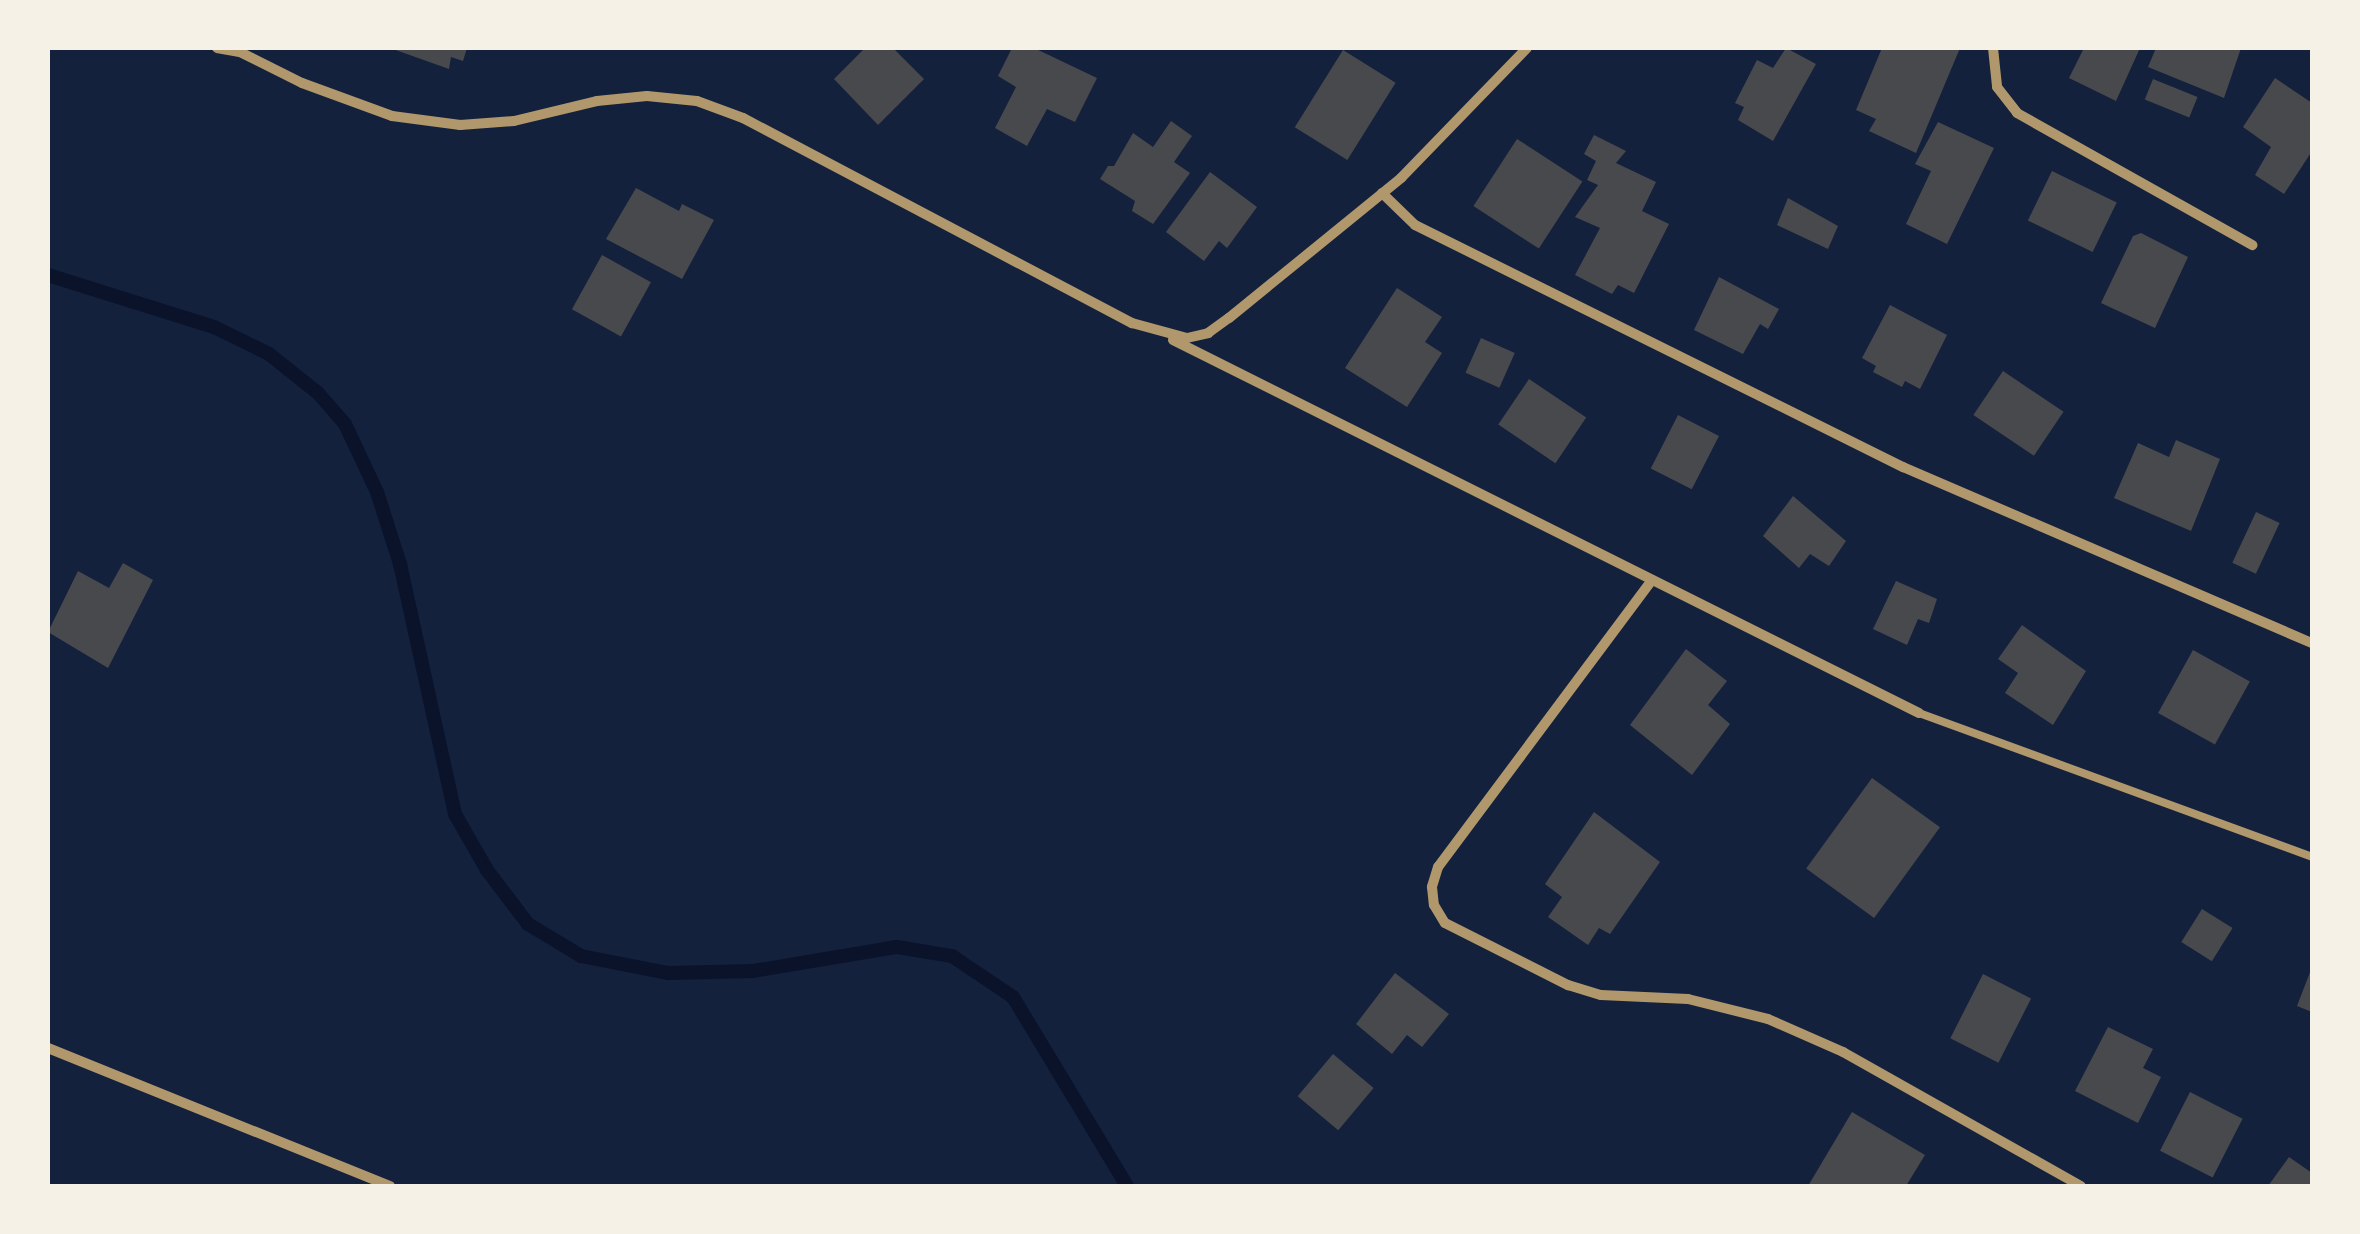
<!DOCTYPE html>
<style>
body{margin:0}
#map{position:relative;width:2360px;height:1234px;overflow:hidden;background:#14213d;font-family:Montserrat,sans-serif}
div>[style]{position:absolute}
[style*='--x']{left:calc(var(--x)*1px);top:calc(var(--y)*1px);width:calc(var(--w)*1px);rotate:calc(var(--a)*1deg)}
.stream>*{height:14px;margin:-7px;padding:0 7px;transform-origin:7px;border-radius:7px;background:#0b132b}
.building>*{inset:0;background:#48494c;transform-origin:0 0}
.service>*{height:8px;margin:-4px;padding:0 4px;transform-origin:4px;border-radius:4px;background:#b1986c}
.minor>*{height:10px;margin:-5px;padding:0 5px;transform-origin:5px;border-radius:5px;background:#b1986c}
span{translate:-50% -50%;white-space:nowrap;text-align:center;line-height:1.15;-webkit-text-stroke:9px #f6f1e7;paint-order:stroke}
.frame{position:absolute;inset:0;border:50px solid #f6f1e7;pointer-events:none}
</style>
<div id="map">
<div class="stream">
<i style="--x:48;--y:275;--w:174;--a:17.4"></i>
<i style="--x:214;--y:327;--w:61;--a:26.1"></i>
<i style="--x:269;--y:354;--w:63;--a:38.5"></i>
<i style="--x:318;--y:393;--w:41;--a:48.9"></i>
<i style="--x:345;--y:424;--w:75;--a:64.8"></i>
<i style="--x:377;--y:492;--w:76;--a:72.3"></i>
<i style="--x:400;--y:564;--w:256;--a:77.6"></i>
<i style="--x:455;--y:814;--w:64;--a:60.3"></i>
<i style="--x:487;--y:870;--w:68;--a:52.8"></i>
<i style="--x:528;--y:924;--w:62;--a:31.1"></i>
<i style="--x:581;--y:956;--w:89;--a:11.1"></i>
<i style="--x:668;--y:973;--w:85;--a:-1.3"></i>
<i style="--x:753;--y:971;--w:146;--a:-9.5"></i>
<i style="--x:897;--y:947;--w:56;--a:9.3"></i>
<i style="--x:952;--y:956;--w:73;--a:33.9"></i>
<i style="--x:1013;--y:997;--w:221;--a:58.9"></i>
</div>
<div class="building">
<i style="clip-path:polygon(390px 48px,467px 48px,463px 61px,451px 57px,449px 69px)"></i>
<i style="clip-path:polygon(865px 48px,893px 48px,924px 79px,878px 125px,834px 79px)"></i>
<i style="clip-path:polygon(1012px 48px,1034px 48px,1097px 78px,1075px 122px,1047px 109px,1027px 146px,995px 128px,1016px 87px,998px 76px)"></i>
<i style="clip-path:polygon(1786px 48px,1816px 64px,1773px 141px,1738px 120px,1744px 107px,1735px 103px,1757px 60px,1773px 68px)"></i>
<i style="clip-path:polygon(1882px 48px,1960px 48px,1916px 153px,1869px 131px,1876px 119px,1856px 110px)"></i>
<i style="clip-path:polygon(2084px 48px,2140px 48px,2116px 101px,2069px 78px)"></i>
<i style="clip-path:polygon(2156px 48px,2241px 48px,2224px 98px,2148px 67px)"></i>
<i style="left:1343px;top:50px;width:62px;height:91px;rotate:32deg"></i>
<i style="clip-path:polygon(2275px 78px,2312px 103px,2312px 151px,2284px 194px,2255px 175px,2271px 147px,2243px 127px)"></i>
<i style="left:2153px;top:79px;width:48px;height:22px;rotate:22deg"></i>
<i style="clip-path:polygon(1171px 121px,1192px 136px,1174px 162px,1190px 173px,1153px 224px,1132px 211px,1135px 201px,1100px 179px,1108px 166px,1114px 166px,1133px 133px,1153px 147px)"></i>
<i style="clip-path:polygon(1938px 122px,1994px 148px,1947px 244px,1906px 224px,1931px 171px,1915px 164px)"></i>
<i style="clip-path:polygon(1594px 135px,1626px 151px,1616px 163px,1656px 182px,1642px 211px,1669px 224px,1634px 293px,1618px 285px,1612px 294px,1575px 275px,1600px 228px,1575px 217px,1598px 185px,1587px 180px,1596px 161px,1584px 154px)"></i>
<i style="left:1517px;top:139px;width:78px;height:80px;rotate:33deg"></i>
<i style="left:2052px;top:171px;width:72px;height:55px;rotate:26deg"></i>
<i style="clip-path:polygon(1210px 172px,1257px 207px,1227px 248px,1219px 241px,1204px 261px,1166px 232px)"></i>
<i style="clip-path:polygon(636px 188px,679px 211px,682px 204px,714px 220px,682px 279px,606px 239px)"></i>
<i style="clip-path:polygon(1788px 198px,1838px 226px,1828px 249px,1777px 225px)"></i>
<i style="clip-path:polygon(2141px 233px,2188px 257px,2155px 328px,2101px 303px,2133px 236px)"></i>
<i style="left:602px;top:255px;width:56px;height:62px;rotate:29deg"></i>
<i style="clip-path:polygon(1719px 277px,1779px 309px,1768px 329px,1760px 324px,1743px 354px,1694px 330px)"></i>
<i style="clip-path:polygon(1397px 288px,1442px 317px,1425px 342px,1442px 353px,1407px 407px,1345px 368px)"></i>
<i style="clip-path:polygon(1890px 305px,1947px 335px,1920px 389px,1905px 381px,1902px 387px,1873px 372px,1876px 366px,1862px 358px)"></i>
<i style="left:1481px;top:338px;width:37px;height:38px;rotate:24deg"></i>
<i style="left:2003px;top:371px;width:73px;height:53px;rotate:34deg"></i>
<i style="left:1529px;top:379px;width:69px;height:55px;rotate:34deg"></i>
<i style="left:1678px;top:415px;width:46px;height:60px;rotate:27deg"></i>
<i style="clip-path:polygon(2176px 440px,2220px 459px,2191px 531px,2114px 498px,2138px 443px,2169px 457px)"></i>
<i style="clip-path:polygon(1793px 496px,1846px 541px,1829px 566px,1810px 554px,1799px 568px,1763px 536px)"></i>
<i style="left:2256px;top:512px;width:26px;height:56px;rotate:25deg"></i>
<i style="clip-path:polygon(123px 563px,153px 580px,108px 668px,48px 632px,78px 571px,109px 588px)"></i>
<i style="clip-path:polygon(1896px 581px,1937px 599px,1929px 623px,1918px 619px,1907px 645px,1873px 629px)"></i>
<i style="clip-path:polygon(2022px 625px,2086px 671px,2053px 725px,2005px 693px,2018px 673px,1998px 659px)"></i>
<i style="clip-path:polygon(1686px 649px,1727px 681px,1708px 705px,1730px 724px,1692px 775px,1630px 725px)"></i>
<i style="left:2193px;top:650px;width:65px;height:72px;rotate:29deg"></i>
<i style="left:1872px;top:778px;width:84px;height:112px;rotate:36deg"></i>
<i style="clip-path:polygon(1594px 812px,1660px 862px,1610px 934px,1599px 928px,1588px 945px,1548px 917px,1562px 897px,1545px 884px)"></i>
<i style="left:2202px;top:909px;width:36px;height:39px;rotate:32deg"></i>
<i style="clip-path:polygon(2312px 967px,2312px 1012px,2297px 1006px)"></i>
<i style="clip-path:polygon(1395px 973px,1449px 1014px,1422px 1047px,1407px 1035px,1392px 1054px,1356px 1024px)"></i>
<i style="left:1983px;top:974px;width:54px;height:72px;rotate:27deg"></i>
<i style="clip-path:polygon(2108px 1027px,2153px 1049px,2143px 1068px,2161px 1077px,2138px 1123px,2075px 1091px)"></i>
<i style="left:1333px;top:1054px;width:53px;height:55px;rotate:40deg"></i>
<i style="left:2190px;top:1092px;width:59px;height:66px;rotate:27deg"></i>
<i style="clip-path:polygon(1852px 1112px,1925px 1155px,1906px 1186px,1808px 1186px)"></i>
<i style="clip-path:polygon(2289px 1157px,2312px 1173px,2312px 1186px,2268px 1186px)"></i>
</div>
<div class="service">
<i style="--x:1919;--y:713;--w:419;--a:20.1"></i>
</div>
<div class="minor">
<i style="--x:217;--y:48;--w:23;--a:10"></i>
<i style="--x:240;--y:52;--w:69;--a:26.6"></i>
<i style="--x:302;--y:83;--w:96;--a:20.1"></i>
<i style="--x:392;--y:116;--w:69;--a:7.5"></i>
<i style="--x:460;--y:125;--w:54;--a:-4.2"></i>
<i style="--x:514;--y:121;--w:85;--a:-13.5"></i>
<i style="--x:597;--y:101;--w:50;--a:-5.7"></i>
<i style="--x:647;--y:96;--w:50;--a:5.7"></i>
<i style="--x:697;--y:101;--w:49;--a:20.3"></i>
<i style="--x:743;--y:118;--w:440;--a:27.8"></i>
<i style="--x:1132;--y:323;--w:57;--a:15.3"></i>
<i style="--x:1187;--y:338;--w:22;--a:-13"></i>
<i style="--x:1208;--y:333;--w:26;--a:-36"></i>
<i style="--x:1229;--y:318;--w:222;--a:-39.1"></i>
<i style="--x:1401;--y:178;--w:181;--a:-45.9"></i>
<i style="--x:1993;--y:48;--w:39;--a:84"></i>
<i style="--x:1997;--y:87;--w:33;--a:52"></i>
<i style="--x:2017;--y:113;--w:270;--a:29.3"></i>
<i style="--x:1382;--y:193;--w:46;--a:44.1"></i>
<i style="--x:1415;--y:225;--w:545;--a:26.38"></i>
<i style="--x:1903;--y:467;--w:445;--a:23.3"></i>
<i style="--x:1173;--y:340;--w:834;--a:26.57"></i>
<i style="--x:1652;--y:580;--w:358;--a:126.7"></i>
<i style="--x:1438;--y:867;--w:21;--a:107"></i>
<i style="--x:1432;--y:887;--w:18;--a:84"></i>
<i style="--x:1434;--y:905;--w:21;--a:59"></i>
<i style="--x:1445;--y:923;--w:138;--a:26.8"></i>
<i style="--x:1568;--y:985;--w:34;--a:17"></i>
<i style="--x:1601;--y:995;--w:87;--a:2.6"></i>
<i style="--x:1688;--y:999;--w:82;--a:14"></i>
<i style="--x:1768;--y:1019;--w:82;--a:23.7"></i>
<i style="--x:1843;--y:1052;--w:273;--a:29.4"></i>
<i style="--x:48;--y:1048;--w:369;--a:22"></i>
</div>
<div class="frame"></div>
</div>
